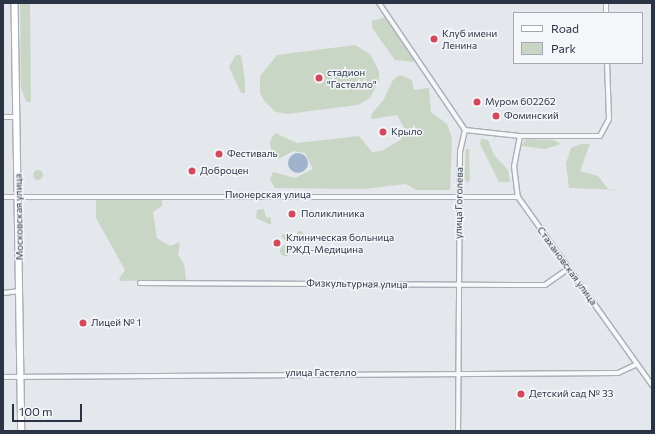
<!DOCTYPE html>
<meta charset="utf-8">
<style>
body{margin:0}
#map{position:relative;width:655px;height:434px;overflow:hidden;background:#e4e7ec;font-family:Commissioner,sans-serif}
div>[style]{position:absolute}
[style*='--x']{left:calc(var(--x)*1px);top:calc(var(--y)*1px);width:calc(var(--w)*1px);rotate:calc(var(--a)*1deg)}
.green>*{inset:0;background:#c9d6c5}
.round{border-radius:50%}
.water>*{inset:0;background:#9fb4cc}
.roads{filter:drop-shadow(1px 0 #a9aeb7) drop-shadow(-1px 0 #a9aeb7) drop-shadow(0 1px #a9aeb7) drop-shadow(0 -1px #a9aeb7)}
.street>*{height:4px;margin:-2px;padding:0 2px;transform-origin:2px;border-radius:2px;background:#f7f8fa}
.secondary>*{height:5.5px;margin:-2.75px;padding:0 2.75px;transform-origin:2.75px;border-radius:2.75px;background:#fff}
.dots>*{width:11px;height:11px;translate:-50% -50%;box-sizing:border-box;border:2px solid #f4f6f9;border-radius:50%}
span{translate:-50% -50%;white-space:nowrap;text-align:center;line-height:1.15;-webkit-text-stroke:3px #f4f6f9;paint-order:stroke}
.poi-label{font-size:10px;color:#2b3445}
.left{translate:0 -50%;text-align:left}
.street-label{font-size:10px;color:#2b3445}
.frame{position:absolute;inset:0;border:4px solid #2b3445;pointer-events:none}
.legend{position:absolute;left:513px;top:12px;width:130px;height:52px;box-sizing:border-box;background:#f4f6f9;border:1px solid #a4a8b1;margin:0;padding:5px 7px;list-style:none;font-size:12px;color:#2b3445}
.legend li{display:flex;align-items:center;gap:8px;height:20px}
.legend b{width:20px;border:1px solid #a4a8b1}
.scale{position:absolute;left:12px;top:404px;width:70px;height:18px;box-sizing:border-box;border:2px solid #2b3445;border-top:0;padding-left:5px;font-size:12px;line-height:14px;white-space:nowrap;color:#2b3445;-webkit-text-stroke:3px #f4f6f9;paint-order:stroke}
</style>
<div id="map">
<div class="green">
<i style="clip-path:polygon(20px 3px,30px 3px,31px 102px,26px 102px,21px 88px)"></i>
<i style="clip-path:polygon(386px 17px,415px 61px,413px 62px,395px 60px,372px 28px,372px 21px)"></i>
<i style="clip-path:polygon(355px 45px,370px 54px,379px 71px,379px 80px,370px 98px,358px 105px,287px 114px,276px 112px,265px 102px,260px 93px,260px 76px,277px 55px)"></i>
<i style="clip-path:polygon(236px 55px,241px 55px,245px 81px,245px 93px,241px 93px,229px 67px)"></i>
<i style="clip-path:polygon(400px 75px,412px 80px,414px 90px,429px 88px,431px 112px,447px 124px,452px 138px,450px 190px,416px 190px,406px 184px,363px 189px,275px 188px,270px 179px,273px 172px,295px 178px,313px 169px,305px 153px,294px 151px,278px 159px,270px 151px,270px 141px,275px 133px,297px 143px,359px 136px,372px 152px,382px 151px,400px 140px,406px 131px,397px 115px,372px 119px,371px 115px,384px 99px,393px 80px)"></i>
<i style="clip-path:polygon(481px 139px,488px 140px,494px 155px,508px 170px,510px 182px,499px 182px,480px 144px)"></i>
<i style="clip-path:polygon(526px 139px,554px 140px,561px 144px,545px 149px,521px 146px)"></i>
<i style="clip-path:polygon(581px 144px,590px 144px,580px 171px,598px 176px,608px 189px,622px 190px,569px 188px,566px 163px,571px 148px)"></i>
<i style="clip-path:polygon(466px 149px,469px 149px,470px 180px,467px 183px,464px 178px)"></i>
<i class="round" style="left:33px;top:170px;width:10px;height:10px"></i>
<i style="clip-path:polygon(96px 200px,162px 200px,162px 206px,153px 212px,157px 238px,170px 246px,180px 242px,178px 255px,184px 264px,186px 280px,121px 281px,119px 279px,125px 270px,96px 218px)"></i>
<i style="clip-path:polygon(264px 209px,266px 217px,271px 218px,271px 225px,256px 218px,257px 210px)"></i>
<i style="clip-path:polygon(301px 231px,306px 236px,301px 242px,285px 241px,281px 235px)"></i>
<i class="round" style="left:279.5px;top:244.5px;width:11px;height:11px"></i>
</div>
<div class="water">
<i class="round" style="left:288px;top:153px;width:20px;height:20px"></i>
</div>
<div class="roads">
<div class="street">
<i style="--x:379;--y:3;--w:153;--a:55.9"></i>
<i style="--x:465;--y:130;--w:22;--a:103"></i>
<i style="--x:460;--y:151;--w:280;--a:90.4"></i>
<i style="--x:606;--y:3;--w:10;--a:90"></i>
<i style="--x:3;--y:117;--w:14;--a:0"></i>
<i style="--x:465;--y:130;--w:55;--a:6.2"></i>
<i style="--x:520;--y:136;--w:80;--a:0"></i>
<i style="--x:600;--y:136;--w:19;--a:-62"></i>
<i style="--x:609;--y:119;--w:56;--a:-92"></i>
<i style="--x:520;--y:136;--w:31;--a:101"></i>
<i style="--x:514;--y:166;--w:31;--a:83"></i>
<i style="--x:518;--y:197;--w:231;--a:54.5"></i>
<i style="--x:3;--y:197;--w:515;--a:0"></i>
<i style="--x:140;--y:283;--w:405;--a:0.3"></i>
<i style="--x:545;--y:285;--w:28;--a:-35"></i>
<i style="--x:3;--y:293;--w:17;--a:-7"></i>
<i style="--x:3;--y:377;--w:615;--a:-0.37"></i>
<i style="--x:618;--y:373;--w:21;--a:-25"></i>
</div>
<div class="secondary">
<i style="--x:15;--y:3;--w:428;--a:89.1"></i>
</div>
</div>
<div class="dots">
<i style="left:434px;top:39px;background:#d1495b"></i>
<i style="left:319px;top:78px;background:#d1495b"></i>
<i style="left:477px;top:102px;background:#d1495b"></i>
<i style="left:496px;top:116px;background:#d1495b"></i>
<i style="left:383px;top:132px;background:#d1495b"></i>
<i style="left:219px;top:154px;background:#d1495b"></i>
<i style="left:192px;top:171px;background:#d1495b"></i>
<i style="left:292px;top:214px;background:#d1495b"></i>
<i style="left:277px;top:243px;background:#d1495b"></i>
<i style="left:83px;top:323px;background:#d1495b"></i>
<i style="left:521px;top:394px;background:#d1495b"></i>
</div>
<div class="poi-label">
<span class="left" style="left:442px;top:39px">Клуб имени<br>Ленина</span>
<span class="left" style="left:327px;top:78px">стадион<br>"Гастелло"</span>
<span class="left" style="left:485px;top:102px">Муром 602262</span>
<span class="left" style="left:504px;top:116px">Фоминский</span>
<span class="left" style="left:391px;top:132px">Крыло</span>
<span class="left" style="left:227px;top:154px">Фестиваль</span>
<span class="left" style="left:200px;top:171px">Доброцен</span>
<span class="left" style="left:301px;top:214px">Поликлиника</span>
<span class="left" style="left:286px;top:243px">Клиническая больница<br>РЖД-Медицина</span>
<span class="left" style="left:91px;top:323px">Лицей № 1</span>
<span class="left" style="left:529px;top:394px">Детский сад № 33</span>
</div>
<div class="street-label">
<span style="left:268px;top:195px">Пионерская улица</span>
<span style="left:459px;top:203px;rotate:-89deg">улица Гоголева</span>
<span style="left:19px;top:217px;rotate:-91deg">Московская улица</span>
<span style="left:567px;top:266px;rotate:54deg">Стахановская улица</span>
<span style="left:357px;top:284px;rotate:1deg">Физкультурная улица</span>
<span style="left:321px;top:373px">улица Гастелло</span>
</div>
<div class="frame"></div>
<ul class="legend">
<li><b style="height:5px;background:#fff"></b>Road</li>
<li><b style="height:11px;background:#c9d6c5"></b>Park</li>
</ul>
<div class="scale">100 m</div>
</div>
